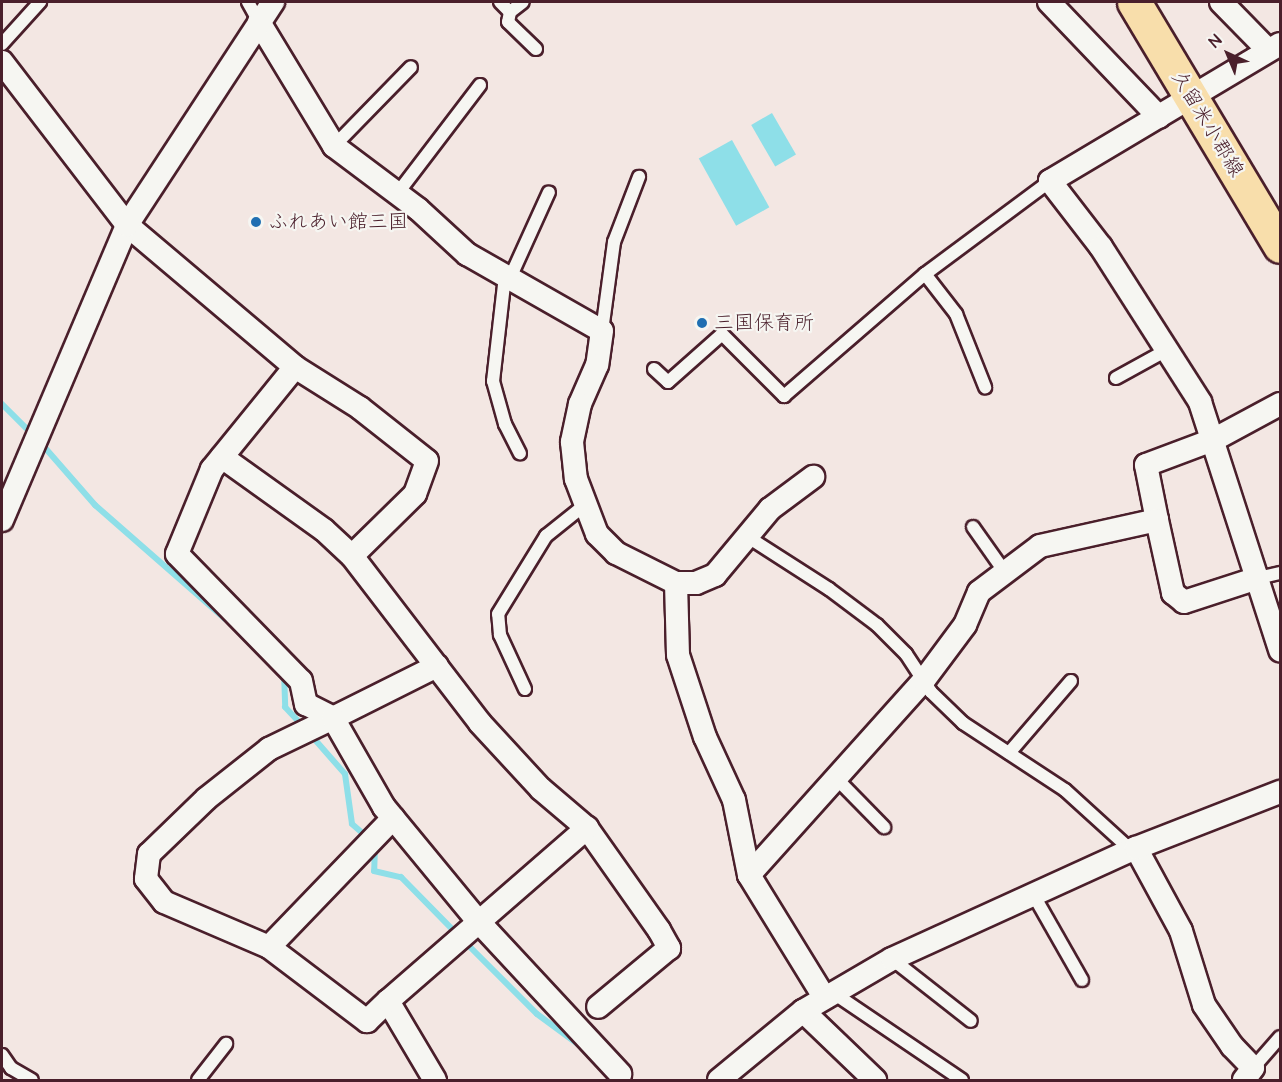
<!DOCTYPE html>
<meta charset="utf-8">
<style>
body{margin:0}
#map{position:relative;width:1282px;height:1082px;overflow:hidden;background:#f3e7e3;font-family:"Architects Daughter","Klee One",sans-serif}
div>[style]{position:absolute}
[style*='--x']{left:calc(var(--x)*1px);top:calc(var(--y)*1px);width:calc(var(--w)*1px);rotate:calc(var(--a)*1deg)}
.water>*{inset:0;background:#8edfe8;transform-origin:0 0}
.stream>*{height:6px;margin:-3px;padding:0 3px;transform-origin:3px;border-radius:3px;background:#8edfe8}
.roads{filter:drop-shadow(2px 0 #4a1f2b) drop-shadow(-2px 0 #4a1f2b) drop-shadow(0 2px #4a1f2b) drop-shadow(0 -2px #4a1f2b)}
.lane>*{height:12px;margin:-6px;padding:0 6px;transform-origin:6px;border-radius:6px;background:#f6f6f2}
.street>*{height:22px;margin:-11px;padding:0 11px;transform-origin:11px;border-radius:11px;background:#f6f6f2}
.primary>*{height:33px;margin:-16.5px;padding:0 16.5px;transform-origin:16.5px;border-radius:16.5px;background:#f8deab}
.dots>*{width:16px;height:16px;translate:-50% -50%;box-sizing:border-box;border:3px solid #f6f6f2;border-radius:50%}
span{translate:-50% -50%;white-space:nowrap;text-align:center;line-height:1.15;-webkit-text-stroke:4.5px #f6f6f2;paint-order:stroke}
.street-label{font-size:20px;color:#4a1f2b}
.poi-label{font-size:20px;color:#4a1f2b}
.left{translate:0 -50%;text-align:left}
.frame{position:absolute;inset:0;border:3px solid #4a1f2b;pointer-events:none}
.north{position:absolute;left:1198px;top:24px;width:60px;height:60px;-webkit-text-stroke:4px #f6f6f2;paint-order:stroke;rotate:316deg;font-size:16px;font-weight:700;line-height:24px;text-align:center;color:#4a1f2b}
.north::after{content:'';display:block;margin:auto;width:21px;height:27px;background:#4a1f2b;clip-path:polygon(50% 0,100% 100%,50% 72%,0 100%)}
</style>
<div id="map">
<div class="water">
<i style="left:772px;top:113px;width:48px;height:24px;rotate:60deg"></i>
<i style="left:732px;top:140px;width:77px;height:38px;rotate:61deg"></i>
</div>
<div class="stream">
<i style="--x:2;--y:404;--w:44;--a:45"></i>
<i style="--x:40;--y:442;--w:84;--a:48.9"></i>
<i style="--x:95;--y:505;--w:173;--a:41.2"></i>
<i style="--x:284;--y:672;--w:35;--a:88"></i>
<i style="--x:285;--y:707;--w:26;--a:47"></i>
<i style="--x:310;--y:734;--w:53;--a:48.8"></i>
<i style="--x:345;--y:774;--w:50;--a:82"></i>
<i style="--x:352;--y:824;--w:21;--a:41"></i>
<i style="--x:375;--y:847;--w:24;--a:92"></i>
<i style="--x:374;--y:871;--w:28;--a:13"></i>
<i style="--x:401;--y:877;--w:80;--a:45.5"></i>
<i style="--x:464;--y:941;--w:103;--a:45"></i>
<i style="--x:537;--y:1014;--w:52;--a:36.4"></i>
</div>
<div class="roads">
<div class="lane">
<i style="--x:248;--y:2;--w:23;--a:61"></i>
<i style="--x:500;--y:2;--w:14;--a:45"></i>
<i style="--x:510;--y:12;--w:10;--a:101"></i>
<i style="--x:508;--y:22;--w:39;--a:44"></i>
<i style="--x:510;--y:12;--w:16;--a:-38"></i>
<i style="--x:2;--y:44;--w:57;--a:-47.9"></i>
<i style="--x:334;--y:146;--w:110;--a:-45.7"></i>
<i style="--x:397;--y:194;--w:137;--a:-52.7"></i>
<i style="--x:925;--y:274;--w:51;--a:52.2"></i>
<i style="--x:956;--y:314;--w:79;--a:68.3"></i>
<i style="--x:505;--y:276;--w:106;--a:96.5"></i>
<i style="--x:493;--y:381;--w:45;--a:74.4"></i>
<i style="--x:505;--y:424;--w:33;--a:63"></i>
<i style="--x:510;--y:278;--w:94;--a:-65.6"></i>
<i style="--x:602;--y:331;--w:90;--a:-82.3"></i>
<i style="--x:614;--y:242;--w:70;--a:-69"></i>
<i style="--x:654;--y:369;--w:19;--a:43"></i>
<i style="--x:668;--y:382;--w:72;--a:-41.6"></i>
<i style="--x:722;--y:334;--w:88;--a:45"></i>
<i style="--x:784;--y:396;--w:186;--a:-40.9"></i>
<i style="--x:925;--y:274;--w:156;--a:-36.6"></i>
<i style="--x:1116;--y:378;--w:58;--a:-28.8"></i>
<i style="--x:973;--y:527;--w:54;--a:54.8"></i>
<i style="--x:748;--y:537;--w:96;--a:32.7"></i>
<i style="--x:829;--y:589;--w:60;--a:36.9"></i>
<i style="--x:877;--y:625;--w:41;--a:45"></i>
<i style="--x:906;--y:654;--w:45;--a:56.7"></i>
<i style="--x:931;--y:692;--w:45;--a:44.1"></i>
<i style="--x:963;--y:723;--w:122;--a:33.3"></i>
<i style="--x:1065;--y:790;--w:89;--a:42.3"></i>
<i style="--x:1258;--y:578;--w:23;--a:-13"></i>
<i style="--x:525;--y:689;--w:60;--a:-114.8"></i>
<i style="--x:500;--y:635;--w:21;--a:-95"></i>
<i style="--x:498;--y:614;--w:92;--a:-58.4"></i>
<i style="--x:546;--y:536;--w:51;--a:-38.7"></i>
<i style="--x:1009;--y:753;--w:95;--a:-49.3"></i>
<i style="--x:836;--y:778;--w:69;--a:45.6"></i>
<i style="--x:1033;--y:894;--w:99;--a:60.3"></i>
<i style="--x:892;--y:959;--w:100;--a:38.1"></i>
<i style="--x:832;--y:992;--w:157;--a:34.1"></i>
<i style="--x:2;--y:1055;--w:16;--a:55"></i>
<i style="--x:11;--y:1068;--w:24;--a:30"></i>
<i style="--x:1253;--y:1068;--w:41;--a:-48.9"></i>
<i style="--x:198;--y:1080;--w:46;--a:-52.1"></i>
</div>
<div class="street">
<i style="--x:1049;--y:2;--w:159;--a:46.3"></i>
<i style="--x:1221;--y:2;--w:67;--a:45.6"></i>
<i style="--x:259;--y:22;--w:145;--a:58.8"></i>
<i style="--x:334;--y:146;--w:105;--a:36.9"></i>
<i style="--x:418;--y:209;--w:67;--a:42.6"></i>
<i style="--x:467;--y:254;--w:155;--a:29.7"></i>
<i style="--x:602;--y:331;--w:34;--a:98"></i>
<i style="--x:597;--y:365;--w:43;--a:113.6"></i>
<i style="--x:580;--y:404;--w:39;--a:102"></i>
<i style="--x:572;--y:442;--w:37;--a:84"></i>
<i style="--x:576;--y:479;--w:59;--a:69.1"></i>
<i style="--x:597;--y:534;--w:27;--a:45"></i>
<i style="--x:616;--y:553;--w:67;--a:26.6"></i>
<i style="--x:676;--y:583;--w:72;--a:88.4"></i>
<i style="--x:678;--y:655;--w:86;--a:71.8"></i>
<i style="--x:705;--y:737;--w:69;--a:65.3"></i>
<i style="--x:734;--y:800;--w:76;--a:78.7"></i>
<i style="--x:749;--y:875;--w:143;--a:58.4"></i>
<i style="--x:1280;--y:44;--w:268;--a:149.2"></i>
<i style="--x:1050;--y:181;--w:83;--a:52.3"></i>
<i style="--x:1101;--y:247;--w:184;--a:57.4"></i>
<i style="--x:1200;--y:402;--w:261;--a:72.1"></i>
<i style="--x:2;--y:62;--w:205;--a:52.5"></i>
<i style="--x:127;--y:225;--w:220;--a:40.2"></i>
<i style="--x:295;--y:367;--w:132;--a:129.1"></i>
<i style="--x:212;--y:469;--w:92;--a:112.4"></i>
<i style="--x:177;--y:554;--w:177;--a:45.7"></i>
<i style="--x:301;--y:681;--w:24;--a:78"></i>
<i style="--x:306;--y:704;--w:30;--a:27"></i>
<i style="--x:333;--y:718;--w:71;--a:154.2"></i>
<i style="--x:269;--y:749;--w:80;--a:141.6"></i>
<i style="--x:206;--y:799;--w:79;--a:136"></i>
<i style="--x:149;--y:854;--w:25;--a:97"></i>
<i style="--x:146;--y:879;--w:29;--a:52"></i>
<i style="--x:164;--y:902;--w:114;--a:23.2"></i>
<i style="--x:269;--y:947;--w:123;--a:37.1"></i>
<i style="--x:367;--y:1021;--w:29;--a:-44"></i>
<i style="--x:388;--y:1001;--w:92;--a:59.3"></i>
<i style="--x:295;--y:367;--w:77;--a:32.2"></i>
<i style="--x:360;--y:408;--w:85;--a:38.3"></i>
<i style="--x:427;--y:461;--w:35;--a:110"></i>
<i style="--x:415;--y:494;--w:88;--a:135.5"></i>
<i style="--x:222;--y:457;--w:125;--a:35.6"></i>
<i style="--x:324;--y:530;--w:38;--a:43"></i>
<i style="--x:352;--y:556;--w:210;--a:52.5"></i>
<i style="--x:480;--y:723;--w:90;--a:47.3"></i>
<i style="--x:541;--y:789;--w:60;--a:40.3"></i>
<i style="--x:587;--y:828;--w:125;--a:54.8"></i>
<i style="--x:659;--y:930;--w:21;--a:61"></i>
<i style="--x:669;--y:948;--w:92;--a:140.3"></i>
<i style="--x:2;--y:520;--w:320;--a:-67"></i>
<i style="--x:127;--y:225;--w:267;--a:-56.8"></i>
<i style="--x:1157;--y:520;--w:56;--a:-101.3"></i>
<i style="--x:1146;--y:465;--w:74;--a:-20.6"></i>
<i style="--x:1215;--y:439;--w:74;--a:-28.3"></i>
<i style="--x:676;--y:583;--w:20;--a:0"></i>
<i style="--x:696;--y:583;--w:21;--a:-23"></i>
<i style="--x:715;--y:575;--w:86;--a:-50.2"></i>
<i style="--x:770;--y:509;--w:54;--a:-36.7"></i>
<i style="--x:437;--y:666;--w:116;--a:153.4"></i>
<i style="--x:333;--y:718;--w:103;--a:60.2"></i>
<i style="--x:384;--y:807;--w:148;--a:50.5"></i>
<i style="--x:478;--y:921;--w:209;--a:47.1"></i>
<i style="--x:1136;--y:848;--w:94;--a:61.5"></i>
<i style="--x:1181;--y:931;--w:77;--a:72.7"></i>
<i style="--x:1204;--y:1005;--w:50;--a:55.7"></i>
<i style="--x:1232;--y:1046;--w:30;--a:46"></i>
<i style="--x:1253;--y:1068;--w:15;--a:127"></i>
<i style="--x:749;--y:875;--w:262;--a:-48.1"></i>
<i style="--x:924;--y:680;--w:69;--a:-53.3"></i>
<i style="--x:965;--y:625;--w:36;--a:-67"></i>
<i style="--x:979;--y:592;--w:76;--a:-37"></i>
<i style="--x:1040;--y:546;--w:120;--a:-12.5"></i>
<i style="--x:1157;--y:520;--w:75;--a:77.6"></i>
<i style="--x:1173;--y:593;--w:14;--a:39"></i>
<i style="--x:1184;--y:602;--w:78;--a:-18"></i>
<i style="--x:269;--y:947;--w:179;--a:-46.1"></i>
<i style="--x:388;--y:1001;--w:264;--a:-41"></i>
<i style="--x:803;--y:1011;--w:100;--a:43.8"></i>
<i style="--x:719;--y:1080;--w:109;--a:-39.4"></i>
<i style="--x:803;--y:1011;--w:103;--a:-30.3"></i>
<i style="--x:892;--y:959;--w:268;--a:-24.5"></i>
<i style="--x:1136;--y:848;--w:155;--a:-21.3"></i>
</div>
<div class="primary">
<i style="--x:1134;--y:2;--w:284;--a:59.1"></i>
</div>
</div>
<div class="dots">
<i style="left:256px;top:222px;background:#1f6fb2"></i>
<i style="left:702px;top:323px;background:#1f6fb2"></i>
</div>
<div class="street-label">
<span style="left:1207px;top:124px;rotate:59deg">久留米小郡線</span>
</div>
<div class="poi-label">
<span class="left" style="left:268px;top:222px">ふれあい館三国</span>
<span class="left" style="left:714px;top:323px">三国保育所</span>
</div>
<div class="frame"></div>
<div class="north">N</div>
</div>
